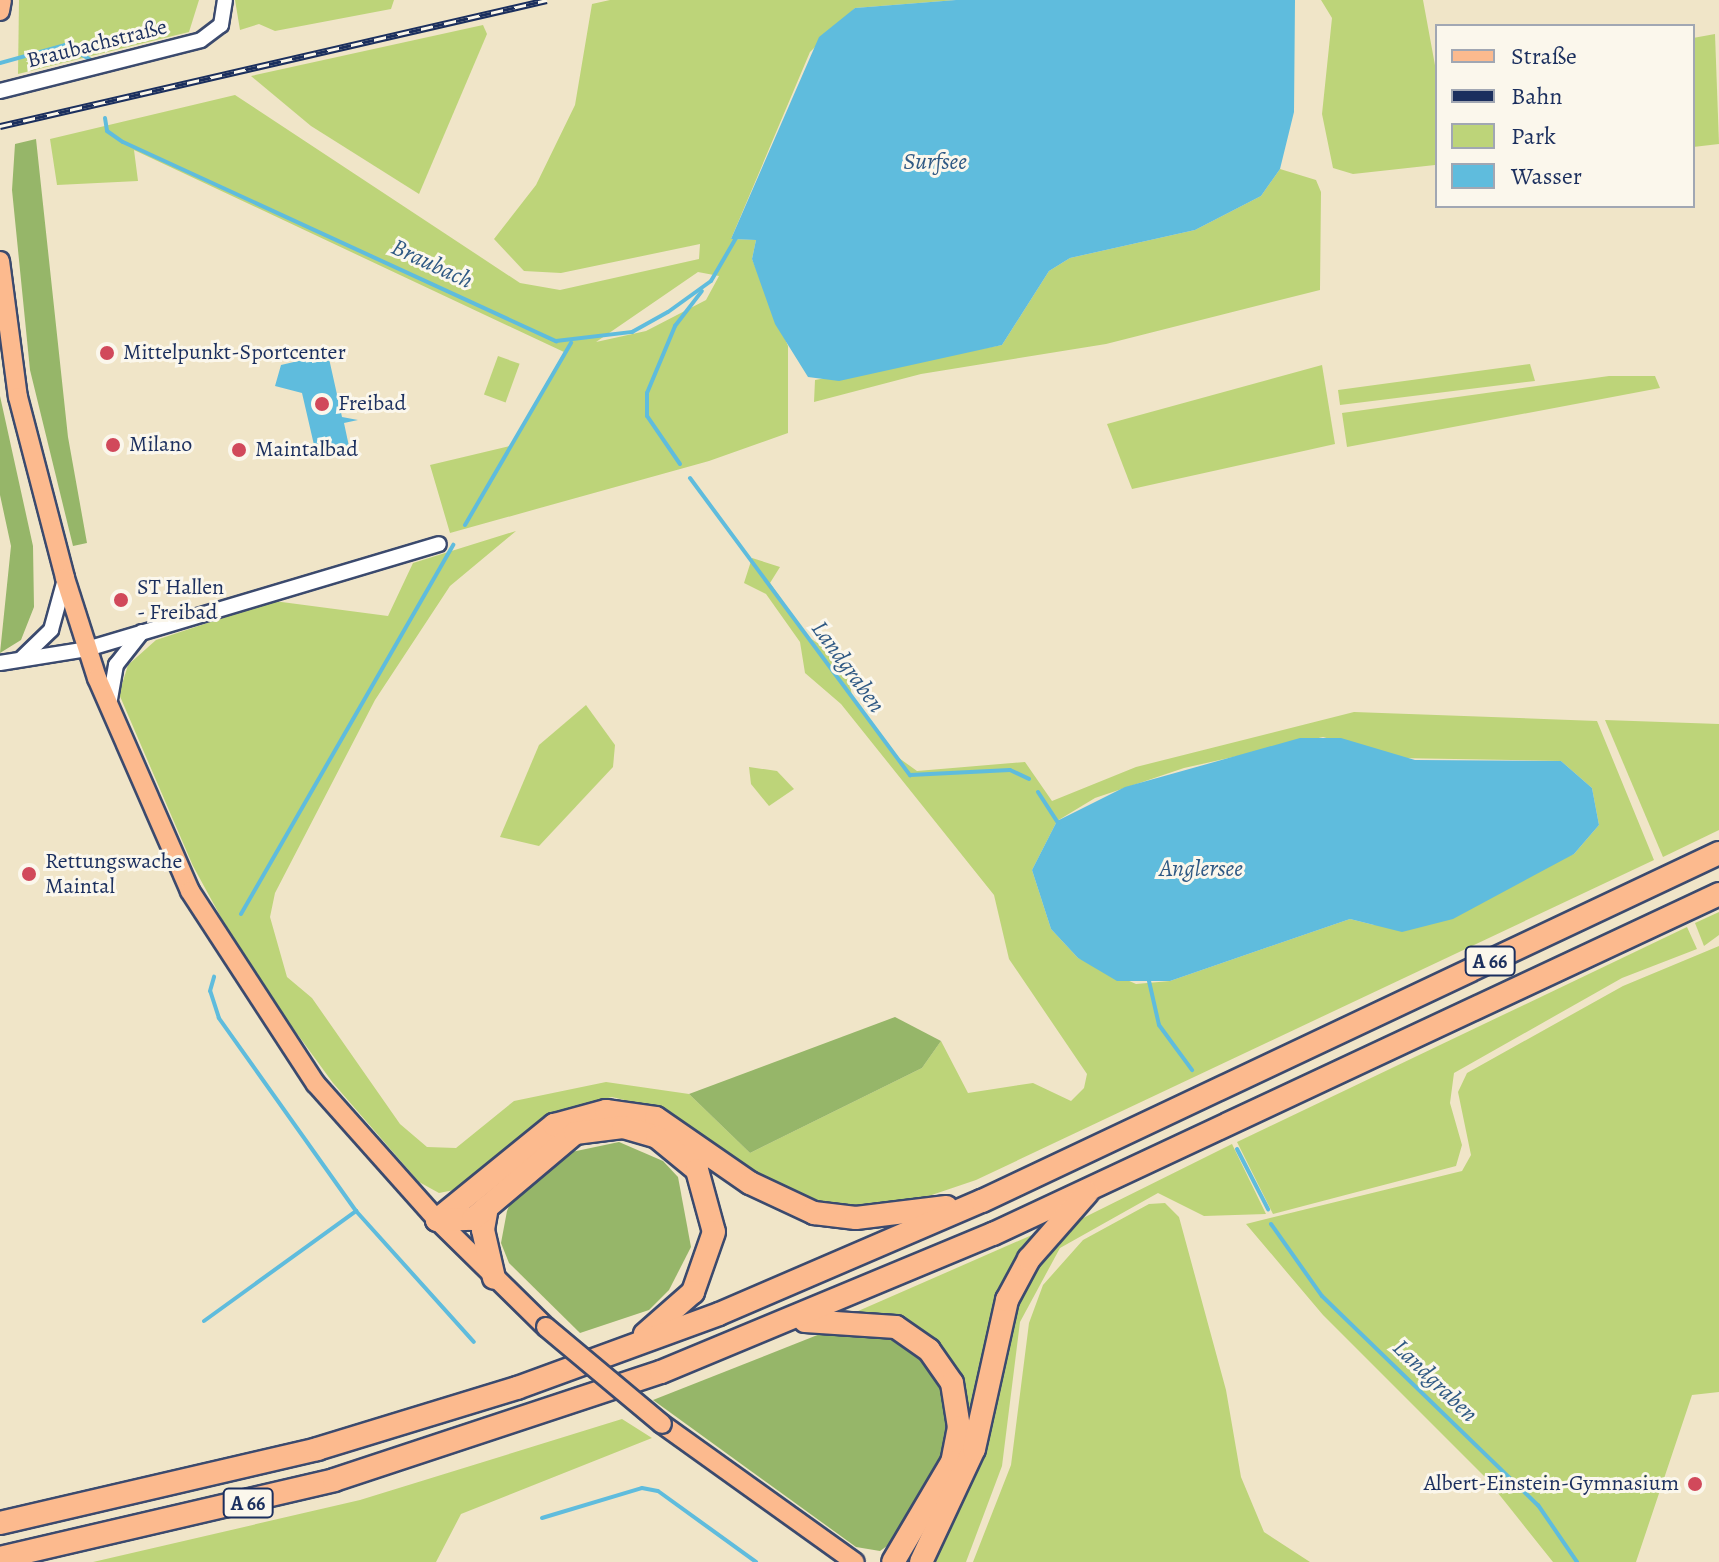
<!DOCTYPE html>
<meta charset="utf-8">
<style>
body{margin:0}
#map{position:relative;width:1719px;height:1562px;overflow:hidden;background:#f0e5c8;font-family:Alegreya,serif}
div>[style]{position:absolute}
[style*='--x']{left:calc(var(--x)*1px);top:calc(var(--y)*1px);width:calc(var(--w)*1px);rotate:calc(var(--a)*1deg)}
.green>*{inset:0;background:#bdd479;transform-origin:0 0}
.forest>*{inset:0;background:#96b669}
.water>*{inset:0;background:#5fbcdd}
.stream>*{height:4px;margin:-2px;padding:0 2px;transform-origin:2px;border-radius:2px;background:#5fbcdd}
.roads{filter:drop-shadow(2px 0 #3b4a6e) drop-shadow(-2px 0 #3b4a6e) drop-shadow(0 2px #3b4a6e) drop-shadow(0 -2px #3b4a6e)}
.minor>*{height:14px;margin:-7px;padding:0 7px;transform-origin:7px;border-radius:7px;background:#fff}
.major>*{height:18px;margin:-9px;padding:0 9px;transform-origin:9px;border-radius:9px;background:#fcba8e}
.highway>*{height:22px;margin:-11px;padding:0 11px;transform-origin:11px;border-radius:11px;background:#fcba8e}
.rail>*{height:7px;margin-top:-3.5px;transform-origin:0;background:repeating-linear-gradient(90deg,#fbf7ec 0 12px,#1b2f5e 0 24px);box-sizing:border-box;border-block:2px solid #1b2f5e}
.bridges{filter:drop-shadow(2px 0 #3b4a6e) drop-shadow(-2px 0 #3b4a6e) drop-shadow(0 2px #3b4a6e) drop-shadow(0 -2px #3b4a6e)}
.major-bridge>*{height:18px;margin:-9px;padding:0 9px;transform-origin:9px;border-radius:9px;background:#fcba8e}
.dots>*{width:22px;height:22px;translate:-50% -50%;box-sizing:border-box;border:4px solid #fbf7ec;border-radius:50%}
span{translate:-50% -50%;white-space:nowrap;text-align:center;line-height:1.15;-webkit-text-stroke:6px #fbf7ec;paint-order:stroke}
.shield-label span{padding:2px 6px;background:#fbf7ec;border:2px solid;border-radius:6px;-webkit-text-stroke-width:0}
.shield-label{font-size:20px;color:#1b2f5e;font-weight:700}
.street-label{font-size:22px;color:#1b2f5e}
.poi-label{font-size:22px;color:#1b2f5e}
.left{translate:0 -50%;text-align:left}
.right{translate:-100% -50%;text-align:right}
.water-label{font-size:24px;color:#2f5984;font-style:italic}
.legend{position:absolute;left:1435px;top:24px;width:260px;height:184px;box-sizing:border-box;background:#fbf7ec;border:2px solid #a1a7b3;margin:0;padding:10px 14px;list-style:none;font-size:24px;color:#1b2f5e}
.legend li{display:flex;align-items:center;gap:16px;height:40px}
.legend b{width:40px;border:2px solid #a1a7b3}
</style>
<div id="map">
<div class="green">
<i style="clip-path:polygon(19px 0,199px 0,189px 32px,18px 74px)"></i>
<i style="clip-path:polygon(235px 0,394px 0,391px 9px,275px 31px,259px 24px,240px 30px)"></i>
<i style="clip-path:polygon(evenodd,610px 0,956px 0,855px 8px,810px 52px,731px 239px,756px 240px,752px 259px,788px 346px,788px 433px,709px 461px,450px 533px,430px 465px,510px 446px,564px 352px,134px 150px,138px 181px,57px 185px,50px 139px,235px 95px,520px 283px,560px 290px,699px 259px,700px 244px,561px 273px,524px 271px,494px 239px,536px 185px,575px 105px,592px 4px,610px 0,698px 272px,719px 276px,706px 300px,646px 331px,596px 342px,698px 272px)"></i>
<i style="clip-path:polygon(1321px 0,1423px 0,1437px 76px,1437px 174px,1435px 165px,1353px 174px,1333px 168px,1322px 114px,1332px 18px)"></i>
<i style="clip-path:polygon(483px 25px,487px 34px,419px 194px,311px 126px,251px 76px)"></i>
<i style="clip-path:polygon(1715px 34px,1719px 144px,1693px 147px,1693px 38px)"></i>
<i style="clip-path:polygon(1280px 169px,1316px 180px,1321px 192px,1320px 290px,1106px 344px,921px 374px,814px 402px,815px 380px,1002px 345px,1049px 271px,1070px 258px,1195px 230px,1261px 196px)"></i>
<i style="left:498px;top:356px;width:23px;height:41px;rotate:20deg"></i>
<i style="clip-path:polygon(1530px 364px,1535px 381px,1340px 405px,1338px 390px)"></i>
<i style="clip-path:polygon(1322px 365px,1335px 444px,1132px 489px,1107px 424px)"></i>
<i style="clip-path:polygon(1609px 376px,1655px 376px,1660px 388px,1347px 447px,1342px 413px)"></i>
<i style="clip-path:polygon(evenodd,516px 531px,450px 586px,375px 700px,275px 893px,270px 917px,287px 977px,312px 998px,400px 1124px,427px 1147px,456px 1148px,514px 1101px,606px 1082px,689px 1094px,750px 1153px,922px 1068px,941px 1041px,968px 1093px,1033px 1083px,1071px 1101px,1084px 1088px,1087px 1074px,1009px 959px,994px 895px,841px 704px,805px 673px,800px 642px,766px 594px,744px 583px,752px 558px,780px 567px,770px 583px,807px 636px,846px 662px,852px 696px,899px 758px,917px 771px,1025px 762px,1052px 801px,1136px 767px,1354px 712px,1597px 721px,1654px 860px,976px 1180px,914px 1201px,822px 1208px,760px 1182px,662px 1109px,612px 1097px,561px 1110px,454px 1190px,439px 1193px,419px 1182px,333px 1083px,247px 965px,193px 866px,119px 694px,128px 665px,156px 640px,274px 601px,388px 616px,413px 563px,516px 531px,1323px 737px,1398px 758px,1561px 761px,1592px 788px,1599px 825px,1574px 854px,1374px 925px,1350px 919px,1170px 981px,1136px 984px,1078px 958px,1051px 929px,1032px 870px,1057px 821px,1095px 798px,1184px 768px,1323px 737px)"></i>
<i style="clip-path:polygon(586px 705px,615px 745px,613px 767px,539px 846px,500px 837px,539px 745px)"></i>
<i style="clip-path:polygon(1605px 720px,1719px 724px,1719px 830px,1663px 857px)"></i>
<i style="clip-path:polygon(749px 767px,777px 771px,794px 789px,769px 806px,751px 784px)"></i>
<i style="clip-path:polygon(1719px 912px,1719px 935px,1704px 946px,1695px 923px)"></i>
<i style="clip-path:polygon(1687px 927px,1697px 949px,1622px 978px,1454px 1073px,1450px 1103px,1462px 1145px,1456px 1166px,1273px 1214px,1237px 1142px)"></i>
<i style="clip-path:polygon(1719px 946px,1719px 1392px,1692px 1395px,1636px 1562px,1553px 1562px,1486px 1478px,1323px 1315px,1246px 1224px,1462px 1171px,1471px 1155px,1458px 1092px,1467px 1073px,1623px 986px)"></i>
<i style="clip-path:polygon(1232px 1144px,1266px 1214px,1204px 1216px,1158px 1193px,1060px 1248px,1020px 1322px,1002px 1466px,966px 1562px,932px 1562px,1024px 1279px,1075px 1222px)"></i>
<i style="clip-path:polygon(1165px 1203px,1179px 1217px,1226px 1390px,1241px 1477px,1264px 1532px,1310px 1562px,973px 1562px,1011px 1465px,1029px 1323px,1043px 1285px,1083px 1240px,1149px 1204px)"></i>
<i style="clip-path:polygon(1048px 1228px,1001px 1297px,972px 1424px,849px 1315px)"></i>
<i style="clip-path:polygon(622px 1419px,652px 1438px,461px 1514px,436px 1562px,93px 1562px,360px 1500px)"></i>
</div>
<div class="forest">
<i style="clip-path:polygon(36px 139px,68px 437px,87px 543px,73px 546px,30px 370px,12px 190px,15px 144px)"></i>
<i style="clip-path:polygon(0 396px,33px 546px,34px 607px,21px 640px,0 653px,11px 546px,0 495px)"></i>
<i style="clip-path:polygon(895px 1017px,941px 1041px,922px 1068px,750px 1153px,689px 1094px)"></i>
<i style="clip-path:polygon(619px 1142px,663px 1161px,678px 1177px,691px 1247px,669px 1290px,649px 1310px,580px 1333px,509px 1263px,501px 1243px,507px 1211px,514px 1194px,562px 1154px)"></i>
<i style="clip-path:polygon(877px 1330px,913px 1347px,950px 1405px,947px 1448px,901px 1536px,880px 1551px,856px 1547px,653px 1400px,820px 1334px)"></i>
</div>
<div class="water">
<i style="clip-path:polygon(956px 0,1295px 0,1294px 112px,1280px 169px,1261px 196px,1195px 230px,1070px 258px,1049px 271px,1002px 345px,839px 381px,808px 377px,775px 324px,752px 259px,756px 240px,731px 239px,819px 37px,855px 8px)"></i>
<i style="clip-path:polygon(328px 354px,342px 417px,358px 420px,344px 423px,350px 451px,317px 458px,302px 393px,275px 386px,281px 365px)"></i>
<i style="clip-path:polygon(1300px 738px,1341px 738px,1415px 760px,1561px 761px,1592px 788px,1599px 825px,1574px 854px,1453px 919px,1402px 932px,1350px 919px,1170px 981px,1117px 981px,1078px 958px,1051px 929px,1032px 870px,1057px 821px,1125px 787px)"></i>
</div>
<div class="stream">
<i style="--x:0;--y:63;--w:67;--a:-15.5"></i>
<i style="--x:65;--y:45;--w:36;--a:30"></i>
<i style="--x:105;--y:118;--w:13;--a:81"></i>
<i style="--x:107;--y:131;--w:19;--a:35"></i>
<i style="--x:123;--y:142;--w:477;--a:24.7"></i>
<i style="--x:556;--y:341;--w:77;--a:-6.8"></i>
<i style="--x:632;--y:332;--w:41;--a:-29.1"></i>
<i style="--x:668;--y:312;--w:53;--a:-35.8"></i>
<i style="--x:711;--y:281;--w:50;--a:-59.8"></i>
<i style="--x:680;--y:464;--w:58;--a:-124.5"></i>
<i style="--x:647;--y:416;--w:23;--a:-90"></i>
<i style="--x:647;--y:393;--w:73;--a:-67.3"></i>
<i style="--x:675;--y:326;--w:44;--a:-52.4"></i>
<i style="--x:690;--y:478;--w:370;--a:53.5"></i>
<i style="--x:910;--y:775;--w:100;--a:-2.9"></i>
<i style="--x:1010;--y:770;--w:21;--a:25"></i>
<i style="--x:465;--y:525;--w:211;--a:-59.8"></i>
<i style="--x:1038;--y:792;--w:38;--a:57"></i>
<i style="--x:241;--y:914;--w:426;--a:-60.1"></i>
<i style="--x:1149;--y:981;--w:45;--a:77.2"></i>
<i style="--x:1159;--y:1025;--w:56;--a:53.7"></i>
<i style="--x:1237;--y:1149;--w:68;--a:62.7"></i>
<i style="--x:356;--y:1211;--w:176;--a:48"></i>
<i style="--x:1271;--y:1224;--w:88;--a:54.7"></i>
<i style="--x:1322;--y:1296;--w:301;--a:44.1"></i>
<i style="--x:1538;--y:1505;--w:69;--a:55.6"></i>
<i style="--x:204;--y:1321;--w:188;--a:-35.9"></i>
<i style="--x:356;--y:1211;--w:237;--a:-125.4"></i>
<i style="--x:219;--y:1018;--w:28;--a:-108"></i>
<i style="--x:210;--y:991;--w:15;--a:-74"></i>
<i style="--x:542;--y:1518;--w:104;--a:-16.7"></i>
<i style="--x:642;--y:1488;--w:16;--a:11"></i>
<i style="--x:658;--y:1491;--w:121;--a:35.9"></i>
</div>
<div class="roads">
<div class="minor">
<i style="--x:0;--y:91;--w:207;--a:-14.2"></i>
<i style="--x:201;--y:40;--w:25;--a:-37"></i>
<i style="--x:221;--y:25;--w:25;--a:-81"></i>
<i style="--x:21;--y:659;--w:42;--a:-44"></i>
<i style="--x:51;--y:630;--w:53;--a:-74.6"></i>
<i style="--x:0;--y:663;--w:88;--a:-9.1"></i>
<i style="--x:87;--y:649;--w:367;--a:-16.6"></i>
<i style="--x:109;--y:705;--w:41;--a:-80.1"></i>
<i style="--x:116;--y:665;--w:42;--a:-51.8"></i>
</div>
<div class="major">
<i style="--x:0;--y:11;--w:11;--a:-80"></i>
<i style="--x:0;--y:261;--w:137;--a:82.5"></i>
<i style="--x:18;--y:397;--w:187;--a:75.4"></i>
<i style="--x:65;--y:578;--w:105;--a:72.3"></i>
<i style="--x:97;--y:678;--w:232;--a:66.4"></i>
<i style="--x:190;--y:891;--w:230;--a:56.9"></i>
<i style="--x:316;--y:1084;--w:182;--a:48.3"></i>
<i style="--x:437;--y:1220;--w:153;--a:44.5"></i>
<i style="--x:662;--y:1424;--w:237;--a:35.6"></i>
</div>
<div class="highway">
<i style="--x:487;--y:1207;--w:23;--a:100"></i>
<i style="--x:483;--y:1230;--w:49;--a:77.1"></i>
<i style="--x:437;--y:1220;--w:151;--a:-39.1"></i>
<i style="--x:554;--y:1125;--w:54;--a:-15.1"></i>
<i style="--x:606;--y:1111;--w:50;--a:8"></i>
<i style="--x:656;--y:1118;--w:114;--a:34.7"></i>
<i style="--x:750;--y:1183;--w:71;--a:25.1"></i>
<i style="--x:814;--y:1213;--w:42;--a:6.8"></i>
<i style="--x:856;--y:1218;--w:91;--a:-7"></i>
<i style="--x:437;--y:1220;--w:36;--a:-2"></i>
<i style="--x:473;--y:1219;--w:133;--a:-40.1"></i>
<i style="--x:575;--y:1133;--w:48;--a:-7.1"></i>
<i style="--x:623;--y:1127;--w:35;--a:16"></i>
<i style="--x:657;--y:1137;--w:52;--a:39.5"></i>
<i style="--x:697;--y:1170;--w:64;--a:74.7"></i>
<i style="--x:714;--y:1232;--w:64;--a:109.3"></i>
<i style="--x:693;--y:1292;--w:64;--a:138.8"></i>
<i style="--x:805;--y:1321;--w:91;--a:3.8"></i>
<i style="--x:896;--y:1327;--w:40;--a:34.9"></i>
<i style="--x:929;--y:1350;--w:40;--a:55.1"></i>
<i style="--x:952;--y:1383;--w:45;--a:81"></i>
<i style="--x:959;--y:1427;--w:36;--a:101"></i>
<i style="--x:952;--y:1462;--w:116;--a:120.5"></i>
<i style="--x:0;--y:1523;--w:326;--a:-13.1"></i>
<i style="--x:317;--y:1449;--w:209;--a:-17"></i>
<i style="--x:517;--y:1388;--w:215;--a:-20.1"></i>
<i style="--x:719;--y:1314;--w:286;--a:-23.3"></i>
<i style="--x:982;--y:1201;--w:815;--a:-25.28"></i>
<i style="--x:0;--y:1558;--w:343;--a:-13.1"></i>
<i style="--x:334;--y:1480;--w:344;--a:-18.3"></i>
<i style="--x:661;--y:1372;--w:360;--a:-22.6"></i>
<i style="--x:993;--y:1234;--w:802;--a:-25.09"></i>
<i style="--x:921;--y:1562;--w:125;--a:-64.9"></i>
<i style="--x:974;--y:1449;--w:153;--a:-77.5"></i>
<i style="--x:1007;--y:1300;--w:47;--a:-61.8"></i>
<i style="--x:1029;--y:1259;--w:88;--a:-48.7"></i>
</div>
</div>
<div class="rail">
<i style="--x:0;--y:126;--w:561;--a:-12.97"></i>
</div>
<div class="bridges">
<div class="major-bridge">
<i style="--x:546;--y:1327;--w:151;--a:39.9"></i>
</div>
</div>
<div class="dots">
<i style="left:107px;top:353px;background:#d1495b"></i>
<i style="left:322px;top:404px;background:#d1495b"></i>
<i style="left:113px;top:445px;background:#d1495b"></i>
<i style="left:239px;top:450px;background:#d1495b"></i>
<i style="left:121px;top:600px;background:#d1495b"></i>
<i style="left:29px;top:874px;background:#d1495b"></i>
<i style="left:1695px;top:1484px;background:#d1495b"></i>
</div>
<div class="shield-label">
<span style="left:1490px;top:961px">A 66</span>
<span style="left:248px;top:1503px">A 66</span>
</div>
<div class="street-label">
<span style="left:97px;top:44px;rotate:-14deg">Braubachstraße</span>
</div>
<div class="poi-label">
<span class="left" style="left:123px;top:353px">Mittelpunkt-Sportcenter</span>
<span class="left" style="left:338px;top:404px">Freibad</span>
<span class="left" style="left:129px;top:445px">Milano</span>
<span class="left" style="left:255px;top:450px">Maintalbad</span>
<span class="left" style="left:137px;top:600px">ST Hallen<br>- Freibad</span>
<span class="left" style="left:45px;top:874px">Rettungswache<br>Maintal</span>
<span class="right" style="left:1679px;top:1484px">Albert-Einstein-Gymnasium</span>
</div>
<div class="water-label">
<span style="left:935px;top:162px">Surfsee</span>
<span style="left:432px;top:264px;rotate:25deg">Braubach</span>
<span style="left:848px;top:667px;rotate:54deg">Landgraben</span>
<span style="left:1201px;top:869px">Anglersee</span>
<span style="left:1435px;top:1381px;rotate:44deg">Landgraben</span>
</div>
<ul class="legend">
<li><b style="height:10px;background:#fcba8e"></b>Straße</li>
<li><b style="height:10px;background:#1b2f5e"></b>Bahn</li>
<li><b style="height:22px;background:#bdd479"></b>Park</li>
<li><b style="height:22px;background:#5fbcdd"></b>Wasser</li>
</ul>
</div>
